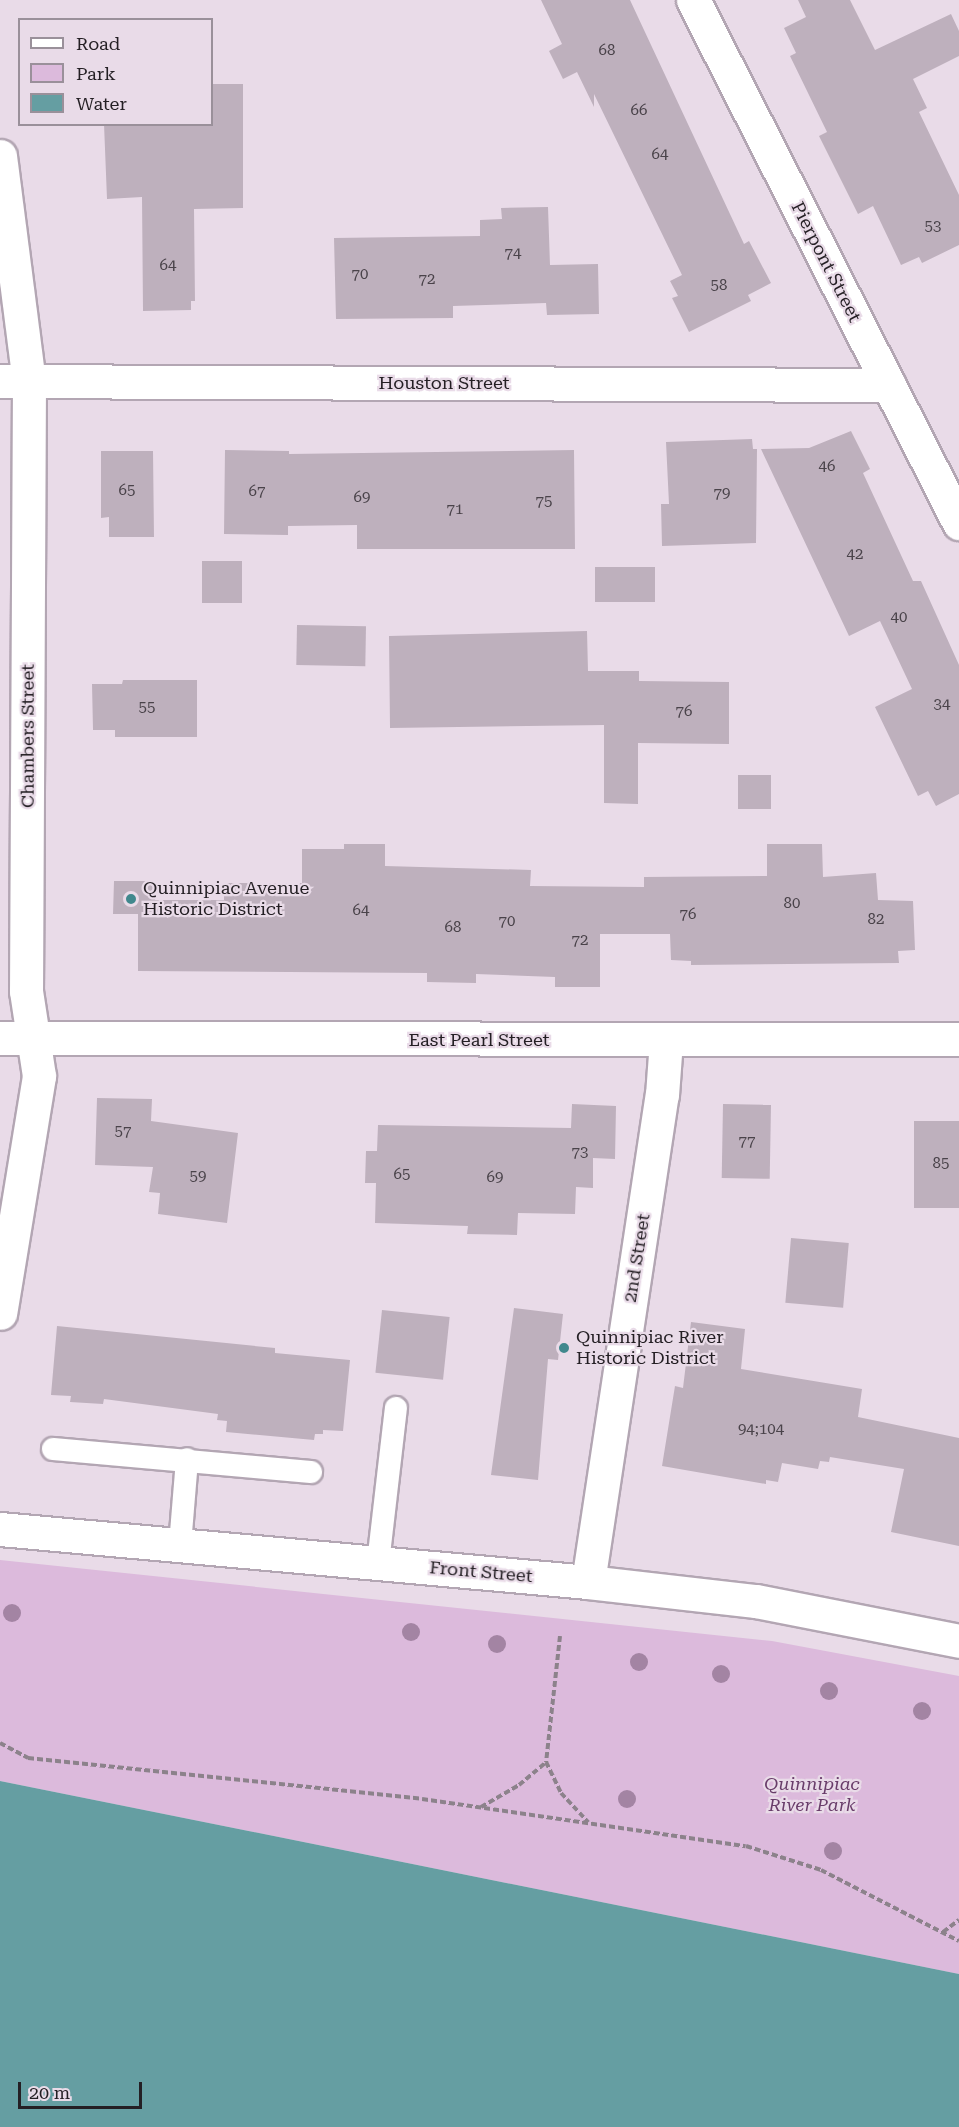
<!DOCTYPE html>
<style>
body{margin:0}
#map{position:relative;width:959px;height:2127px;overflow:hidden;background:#e9dbe8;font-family:"Roboto Serif",serif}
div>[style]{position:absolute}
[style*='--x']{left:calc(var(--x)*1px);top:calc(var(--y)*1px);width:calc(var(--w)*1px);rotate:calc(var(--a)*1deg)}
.green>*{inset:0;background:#dcbadc}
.water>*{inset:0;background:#659ea2}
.building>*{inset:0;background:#beb0bd;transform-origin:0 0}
.path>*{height:4px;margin-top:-2px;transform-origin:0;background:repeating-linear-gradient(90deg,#8c828b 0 6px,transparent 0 9px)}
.roads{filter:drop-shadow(2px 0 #b3a6b3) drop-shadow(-2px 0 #b3a6b3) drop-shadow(0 2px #b3a6b3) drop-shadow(0 -2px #b3a6b3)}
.service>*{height:22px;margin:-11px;padding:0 11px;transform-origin:11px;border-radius:11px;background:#fff}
.minor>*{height:33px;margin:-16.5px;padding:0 16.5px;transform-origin:16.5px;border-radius:16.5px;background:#fff}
.trees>*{width:18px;height:18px;margin:-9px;border-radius:50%;background:#a384a3}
.dots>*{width:16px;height:16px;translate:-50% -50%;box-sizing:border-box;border:3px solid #e9dbe8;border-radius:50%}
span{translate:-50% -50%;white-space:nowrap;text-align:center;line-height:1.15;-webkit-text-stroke:4.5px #e9dbe8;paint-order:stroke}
.number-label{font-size:15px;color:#4a434a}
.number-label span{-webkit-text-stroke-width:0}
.street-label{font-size:18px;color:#241f24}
.poi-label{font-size:18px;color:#241f24}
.left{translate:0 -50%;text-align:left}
.park-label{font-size:18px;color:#693d6a;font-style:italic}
.legend{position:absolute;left:18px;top:18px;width:195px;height:108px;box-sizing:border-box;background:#e9dbe8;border:2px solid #9a909a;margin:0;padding:8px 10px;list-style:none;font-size:18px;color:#241f24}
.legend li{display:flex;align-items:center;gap:12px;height:30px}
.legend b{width:30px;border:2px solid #9a909a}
.scale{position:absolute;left:18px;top:2082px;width:124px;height:27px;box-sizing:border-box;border:3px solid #241f24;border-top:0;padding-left:8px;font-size:18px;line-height:21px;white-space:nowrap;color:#241f24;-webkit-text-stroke:4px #e9dbe8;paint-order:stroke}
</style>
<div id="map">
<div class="green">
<i style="clip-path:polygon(0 1560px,772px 1641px,959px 1676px,959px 1974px,0 1781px)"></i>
</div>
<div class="water">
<i style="clip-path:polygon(0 1781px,959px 1974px,959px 2127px,0 2127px)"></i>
</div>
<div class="building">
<i style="clip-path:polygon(541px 0,630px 0,744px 244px,749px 241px,771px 283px,748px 295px,751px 301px,689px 332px,672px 298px,678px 296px,670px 281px,682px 275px,594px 94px,594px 107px,577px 72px,563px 79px,549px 51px,562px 44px)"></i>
<i style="clip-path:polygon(798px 0,850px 0,875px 50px,951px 14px,959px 31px,959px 56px,913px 79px,927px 108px,919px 112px,959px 195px,959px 245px,922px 263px,919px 257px,901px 265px,873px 206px,858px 214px,819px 136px,827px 132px,790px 56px,796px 53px,784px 28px,806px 17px)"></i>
<i style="clip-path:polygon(212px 84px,243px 84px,243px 208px,194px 209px,195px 301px,191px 301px,191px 310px,143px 311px,142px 197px,107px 199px,104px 124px,212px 124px)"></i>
<i style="clip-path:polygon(548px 207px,550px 265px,598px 264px,599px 314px,547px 315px,546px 303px,453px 306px,453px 318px,336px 319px,334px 238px,480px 236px,480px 220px,502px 219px,501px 208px)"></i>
<i style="clip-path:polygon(851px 431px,870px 469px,863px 473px,913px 581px,921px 581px,959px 665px,959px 794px,936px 806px,928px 791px,918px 796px,875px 707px,912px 689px,880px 621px,849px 636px,761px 449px,809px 448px)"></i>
<i style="clip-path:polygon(752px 439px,753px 449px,757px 449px,756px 543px,662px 546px,661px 504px,669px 504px,666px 442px)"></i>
<i style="clip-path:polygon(225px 450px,289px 451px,289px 454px,574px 450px,575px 549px,357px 549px,357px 525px,288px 526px,288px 535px,224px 534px)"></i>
<i style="clip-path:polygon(101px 451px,153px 451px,154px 537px,109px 537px,109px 517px,101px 518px)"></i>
<i style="left:202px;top:561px;width:40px;height:42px"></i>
<i style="left:595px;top:567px;width:60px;height:35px"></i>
<i style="left:297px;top:625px;width:69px;height:40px;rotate:1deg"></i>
<i style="clip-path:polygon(587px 631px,588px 671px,639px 671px,639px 681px,729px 682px,729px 744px,638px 743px,638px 804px,604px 803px,604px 725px,390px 728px,389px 636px)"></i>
<i style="clip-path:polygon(123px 680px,197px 680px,197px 737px,115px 737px,115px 730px,93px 730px,92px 684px,122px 684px)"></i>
<i style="left:738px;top:775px;width:33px;height:34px"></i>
<i style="clip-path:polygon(344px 844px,385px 844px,385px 866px,531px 870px,530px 886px,644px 887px,644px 877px,767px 876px,767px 844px,822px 844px,823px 877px,876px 873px,878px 900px,913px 901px,915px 950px,898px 951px,899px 963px,691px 965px,691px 961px,671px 960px,670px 934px,600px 934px,600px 987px,555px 987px,555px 977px,476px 974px,476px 983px,427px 982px,427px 973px,138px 971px,138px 914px,113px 914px,114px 881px,155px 881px,155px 900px,224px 900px,224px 883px,302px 883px,302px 849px,344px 849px)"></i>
<i style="clip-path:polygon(97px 1098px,152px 1099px,151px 1121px,238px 1133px,227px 1223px,158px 1214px,160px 1193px,149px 1192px,153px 1167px,95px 1165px)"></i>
<i style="clip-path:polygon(572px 1104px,616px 1106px,615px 1159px,593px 1158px,593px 1188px,576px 1187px,575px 1214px,518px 1213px,517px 1235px,467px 1234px,468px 1226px,375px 1223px,376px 1183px,365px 1183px,366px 1151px,377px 1151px,378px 1125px,571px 1128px)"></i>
<i style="left:723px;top:1104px;width:48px;height:74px;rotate:1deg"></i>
<i style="left:914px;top:1121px;width:45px;height:87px"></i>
<i style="left:791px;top:1238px;width:58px;height:65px;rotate:5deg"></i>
<i style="clip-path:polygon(514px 1308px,563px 1314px,558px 1360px,548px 1359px,538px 1480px,491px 1475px)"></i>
<i style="left:382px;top:1310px;width:68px;height:63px;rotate:6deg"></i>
<i style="clip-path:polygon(691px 1322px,745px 1329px,741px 1369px,862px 1389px,858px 1417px,959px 1438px,959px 1546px,891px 1532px,904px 1469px,830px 1457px,829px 1462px,820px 1461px,818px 1469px,782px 1463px,778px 1482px,766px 1480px,766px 1484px,662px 1466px,675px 1386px,683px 1388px)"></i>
<i style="clip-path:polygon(57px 1326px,275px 1348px,275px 1353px,350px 1360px,343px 1431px,323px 1430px,323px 1434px,315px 1434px,314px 1440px,226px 1432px,227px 1421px,217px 1420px,218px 1414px,104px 1399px,103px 1404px,70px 1402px,71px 1396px,51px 1395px)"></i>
</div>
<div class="path">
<i style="--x:560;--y:1636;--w:127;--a:96.3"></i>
<i style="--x:546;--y:1762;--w:34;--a:64"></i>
<i style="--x:561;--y:1793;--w:40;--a:47"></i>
<i style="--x:0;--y:1743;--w:32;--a:28"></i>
<i style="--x:28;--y:1758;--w:396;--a:5.9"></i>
<i style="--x:422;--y:1799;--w:327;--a:8.3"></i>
<i style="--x:746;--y:1846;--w:79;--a:17.7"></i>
<i style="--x:821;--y:1870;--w:155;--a:27.2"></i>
<i style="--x:481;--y:1807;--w:44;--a:-30.1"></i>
<i style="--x:519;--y:1785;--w:35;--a:-40"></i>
<i style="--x:943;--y:1932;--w:20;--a:-37"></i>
</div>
<div class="roads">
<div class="service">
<i style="--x:53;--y:1449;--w:259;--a:5.1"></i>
<i style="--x:180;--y:1545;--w:86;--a:-85.3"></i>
<i style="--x:378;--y:1563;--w:156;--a:-83.4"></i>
</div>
<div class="minor">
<i style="--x:693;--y:0;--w:587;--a:63.04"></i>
<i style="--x:0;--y:156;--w:227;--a:82.7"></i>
<i style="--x:29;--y:381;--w:610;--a:90.28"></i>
<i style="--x:26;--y:991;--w:86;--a:81.3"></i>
<i style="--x:39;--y:1076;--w:240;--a:99.3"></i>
<i style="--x:0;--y:381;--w:889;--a:0.26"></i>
<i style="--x:0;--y:1038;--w:959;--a:0.06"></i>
<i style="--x:0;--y:1529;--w:590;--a:5.15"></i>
<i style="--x:588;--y:1582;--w:169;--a:6.5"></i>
<i style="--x:756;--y:1601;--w:207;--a:11.1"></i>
<i style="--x:588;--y:1582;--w:493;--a:-81.4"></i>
<i style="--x:662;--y:1095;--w:54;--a:-85.8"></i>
</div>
</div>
<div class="trees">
<i style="left:12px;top:1613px"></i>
<i style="left:411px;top:1632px"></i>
<i style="left:497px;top:1644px"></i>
<i style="left:639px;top:1662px"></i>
<i style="left:721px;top:1674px"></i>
<i style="left:829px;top:1691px"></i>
<i style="left:922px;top:1711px"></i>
<i style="left:627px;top:1799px"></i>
<i style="left:833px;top:1851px"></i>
</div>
<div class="dots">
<i style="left:131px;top:899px;background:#40888d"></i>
<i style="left:564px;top:1348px;background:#40888d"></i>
</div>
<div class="number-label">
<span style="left:607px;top:51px">68</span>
<span style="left:639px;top:111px">66</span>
<span style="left:660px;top:155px">64</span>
<span style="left:933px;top:227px">53</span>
<span style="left:513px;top:254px">74</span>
<span style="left:168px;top:266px">64</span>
<span style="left:360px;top:275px">70</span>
<span style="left:427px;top:280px">72</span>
<span style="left:719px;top:286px">58</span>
<span style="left:827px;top:467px">46</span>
<span style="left:127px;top:491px">65</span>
<span style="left:257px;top:492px">67</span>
<span style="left:722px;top:494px">79</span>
<span style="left:362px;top:498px">69</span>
<span style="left:544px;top:502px">75</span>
<span style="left:455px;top:510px">71</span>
<span style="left:855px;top:555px">42</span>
<span style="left:899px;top:618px">40</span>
<span style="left:942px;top:705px">34</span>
<span style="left:147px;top:708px">55</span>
<span style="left:684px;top:712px">76</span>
<span style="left:792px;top:904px">80</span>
<span style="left:361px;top:911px">64</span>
<span style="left:688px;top:915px">76</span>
<span style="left:876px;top:920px">82</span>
<span style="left:507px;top:922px">70</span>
<span style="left:453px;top:928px">68</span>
<span style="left:580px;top:941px">72</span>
<span style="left:123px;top:1132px">57</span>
<span style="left:747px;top:1142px">77</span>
<span style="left:580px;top:1153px">73</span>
<span style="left:941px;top:1164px">85</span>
<span style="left:402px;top:1175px">65</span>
<span style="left:198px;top:1177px">59</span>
<span style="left:495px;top:1178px">69</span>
<span style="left:761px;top:1430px">94;104</span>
</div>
<div class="street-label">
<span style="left:826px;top:262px;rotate:63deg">Pierpont Street</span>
<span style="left:444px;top:383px">Houston Street</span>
<span style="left:28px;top:736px;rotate:-90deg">Chambers Street</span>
<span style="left:479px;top:1040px">East Pearl Street</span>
<span style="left:637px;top:1258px;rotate:-81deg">2nd Street</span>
<span style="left:481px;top:1572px;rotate:5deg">Front Street</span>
</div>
<div class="poi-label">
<span class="left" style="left:143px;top:899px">Quinnipiac Avenue<br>Historic District</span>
<span class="left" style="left:576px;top:1348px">Quinnipiac River<br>Historic District</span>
</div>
<div class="park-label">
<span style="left:812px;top:1795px">Quinnipiac<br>River Park</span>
</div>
<ul class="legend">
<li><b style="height:8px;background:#fff"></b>Road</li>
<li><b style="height:16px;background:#dcbadc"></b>Park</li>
<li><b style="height:16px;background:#659ea2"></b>Water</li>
</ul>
<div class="scale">20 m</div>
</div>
